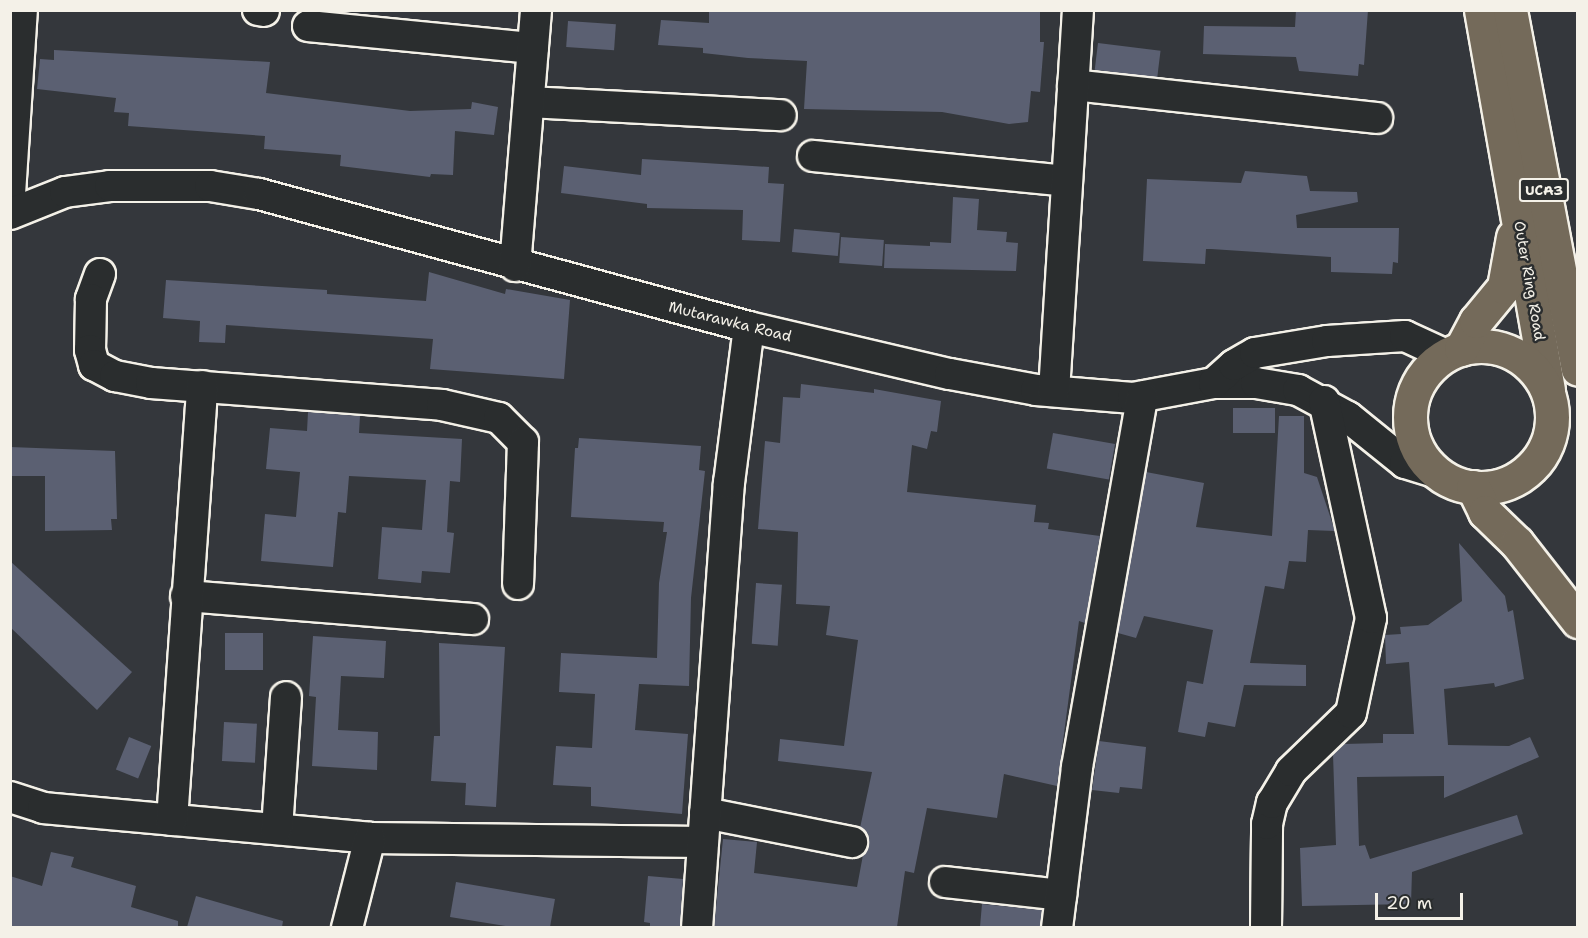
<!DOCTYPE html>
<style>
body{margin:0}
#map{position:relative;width:1588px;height:938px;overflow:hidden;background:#34373c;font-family:"Shantell Sans",sans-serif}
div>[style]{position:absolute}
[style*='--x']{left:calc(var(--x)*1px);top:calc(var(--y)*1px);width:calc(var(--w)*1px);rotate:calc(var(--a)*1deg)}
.building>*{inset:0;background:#5b6072;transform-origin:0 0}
.roads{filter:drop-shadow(2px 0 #f4f1e8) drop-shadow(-2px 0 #f4f1e8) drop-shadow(0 2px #f4f1e8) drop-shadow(0 -2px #f4f1e8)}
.minor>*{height:30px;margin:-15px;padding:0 15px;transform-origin:15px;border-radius:15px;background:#2a2d2e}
.major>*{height:33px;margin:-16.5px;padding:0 16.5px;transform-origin:16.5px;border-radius:16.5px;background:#746a5a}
.major>.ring{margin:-16.5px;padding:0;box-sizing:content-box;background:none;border:33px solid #746a5a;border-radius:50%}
span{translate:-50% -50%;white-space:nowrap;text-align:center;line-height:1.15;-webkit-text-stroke:5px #2a2d2e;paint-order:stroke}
.shield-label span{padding:2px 4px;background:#2a2d2e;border:2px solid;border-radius:4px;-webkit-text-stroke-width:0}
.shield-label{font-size:14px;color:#f4f1e8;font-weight:700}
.street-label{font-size:15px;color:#f4f1e8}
.frame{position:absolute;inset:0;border:12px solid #f4f1e8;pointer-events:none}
.scale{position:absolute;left:1375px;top:893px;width:88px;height:27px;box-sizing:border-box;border:3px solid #f4f1e8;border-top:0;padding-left:8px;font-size:18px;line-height:21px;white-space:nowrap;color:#f4f1e8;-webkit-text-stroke:4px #2a2d2e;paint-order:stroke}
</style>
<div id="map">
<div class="building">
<i style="clip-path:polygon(709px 10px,1040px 10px,1040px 42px,1044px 42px,1040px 92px,1031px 91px,1028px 122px,1009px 124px,942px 112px,804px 109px,807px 61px,748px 58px,703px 53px,703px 48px,658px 45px,661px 20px,709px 23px)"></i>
<i style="clip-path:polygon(1296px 10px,1368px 10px,1364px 65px,1359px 64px,1358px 76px,1299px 71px,1296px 57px,1203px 54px,1204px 26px,1295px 27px)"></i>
<i style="left:568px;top:21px;width:48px;height:26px;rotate:4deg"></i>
<i style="left:1098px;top:43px;width:63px;height:27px;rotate:7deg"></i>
<i style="clip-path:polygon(54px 50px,270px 62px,266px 93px,410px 111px,471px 109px,472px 102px,498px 107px,494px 135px,455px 131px,453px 175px,431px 174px,430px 177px,340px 166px,341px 155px,264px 149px,265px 136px,128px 126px,129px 113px,114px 112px,116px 98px,37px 89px,40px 59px,54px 60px)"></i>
<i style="clip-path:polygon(642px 159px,769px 167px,768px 183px,784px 184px,780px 242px,742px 240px,743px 210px,647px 208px,647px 204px,561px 193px,564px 166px,641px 175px)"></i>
<i style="clip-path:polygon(1245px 171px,1307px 176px,1310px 191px,1357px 192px,1358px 202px,1296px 215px,1297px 228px,1399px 228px,1398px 263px,1393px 262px,1392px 274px,1331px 272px,1331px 257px,1211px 249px,1206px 249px,1205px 264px,1143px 261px,1147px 179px,1241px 183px)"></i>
<i style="clip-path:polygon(953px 197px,979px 199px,977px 230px,1007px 232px,1006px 242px,1018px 243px,1016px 271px,884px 268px,885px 244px,930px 246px,930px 242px,951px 243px)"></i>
<i style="left:794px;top:229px;width:46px;height:23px;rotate:5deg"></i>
<i style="left:841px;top:237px;width:43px;height:26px;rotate:4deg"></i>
<i style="clip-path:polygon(429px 272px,505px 294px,506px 289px,570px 300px,564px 379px,430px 369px,433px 339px,226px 325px,225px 343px,199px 342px,200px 321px,163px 318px,166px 280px,327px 290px,327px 294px,426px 301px)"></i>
<i style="clip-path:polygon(801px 384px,874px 393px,874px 389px,941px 401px,937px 432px,931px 431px,927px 449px,912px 445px,907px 492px,1036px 505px,1034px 522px,1049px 523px,1048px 529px,1100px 536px,1085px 623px,1079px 621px,1057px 786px,1004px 774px,997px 818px,927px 808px,914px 873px,905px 871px,897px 927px,714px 927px,723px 839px,757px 842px,754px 873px,857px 887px,863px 855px,869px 845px,867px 832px,860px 828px,872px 772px,778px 761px,780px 739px,844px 746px,858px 640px,826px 635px,830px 606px,796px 604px,798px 532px,758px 529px,765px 441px,780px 443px,783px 397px,800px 398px)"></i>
<i style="left:1233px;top:408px;width:42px;height:25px"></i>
<i style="clip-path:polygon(308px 412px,360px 416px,359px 433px,462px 439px,460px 482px,450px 481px,447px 532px,454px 533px,450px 573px,422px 571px,421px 583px,378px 579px,382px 527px,422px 530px,426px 480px,349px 476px,346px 513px,338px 512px,333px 567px,261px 561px,265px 514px,296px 517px,300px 472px,266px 469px,270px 428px,307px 431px)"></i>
<i style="clip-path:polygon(1279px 416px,1304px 416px,1304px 473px,1317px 477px,1335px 531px,1308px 530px,1306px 562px,1289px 561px,1284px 589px,1265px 586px,1250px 663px,1306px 665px,1306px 686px,1244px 685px,1235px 727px,1208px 722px,1205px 737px,1178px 732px,1187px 681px,1203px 684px,1213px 630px,1144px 616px,1136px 638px,1118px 633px,1146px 472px,1204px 483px,1196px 527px,1272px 536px)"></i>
<i style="left:1053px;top:433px;width:63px;height:36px;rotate:10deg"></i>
<i style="clip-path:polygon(579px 438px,701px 446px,699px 470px,705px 471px,691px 598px,689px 686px,639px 684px,635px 730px,688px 734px,682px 814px,591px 806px,591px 787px,553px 785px,556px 746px,592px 748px,595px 694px,559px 692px,561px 653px,657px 658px,659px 583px,667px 532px,663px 532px,664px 522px,571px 517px,575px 448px,578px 448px)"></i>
<i style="clip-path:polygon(10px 447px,115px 451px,117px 519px,111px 519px,112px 530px,45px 531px,45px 476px,10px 476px)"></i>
<i style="clip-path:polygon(1459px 543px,1505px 596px,1508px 612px,1513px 610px,1524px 679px,1495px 687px,1494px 683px,1444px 689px,1448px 745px,1509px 746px,1530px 737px,1539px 757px,1444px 798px,1444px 776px,1357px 777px,1359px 846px,1365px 845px,1370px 859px,1517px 815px,1523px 834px,1412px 872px,1411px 904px,1302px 906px,1300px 848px,1336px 845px,1333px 754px,1344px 744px,1383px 743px,1383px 734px,1414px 734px,1409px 662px,1386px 664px,1385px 635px,1401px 634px,1400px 627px,1428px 625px,1462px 601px)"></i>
<i style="clip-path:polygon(10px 561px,132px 672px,97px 710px,10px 627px)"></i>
<i style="left:756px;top:583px;width:26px;height:61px;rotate:4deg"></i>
<i style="left:225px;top:633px;width:38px;height:37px"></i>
<i style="clip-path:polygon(313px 636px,386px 641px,384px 678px,341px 676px,338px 730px,378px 732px,377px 770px,312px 766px,316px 697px,309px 696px)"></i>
<i style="clip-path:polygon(439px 643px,505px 647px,496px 807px,465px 805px,466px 783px,431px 781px,434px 736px,440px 736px)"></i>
<i style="left:224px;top:722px;width:33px;height:39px;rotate:3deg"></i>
<i style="left:129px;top:737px;width:24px;height:35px;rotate:22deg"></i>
<i style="clip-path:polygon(1099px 741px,1146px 747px,1142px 789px,1120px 787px,1119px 793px,1092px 790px)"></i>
<i style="clip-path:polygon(51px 852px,74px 857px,71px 867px,136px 886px,131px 907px,178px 921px,178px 927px,10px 927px,10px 876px,42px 886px)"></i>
<i style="clip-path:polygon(648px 876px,683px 879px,680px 927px,650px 927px,650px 923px,644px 922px)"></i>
<i style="clip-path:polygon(456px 882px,555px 899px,550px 927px,512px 927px,450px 917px)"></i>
<i style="clip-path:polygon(196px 896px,283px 921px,282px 927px,187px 927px)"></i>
<i style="clip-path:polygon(982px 904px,1042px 910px,1040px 927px,980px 927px)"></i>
</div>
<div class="roads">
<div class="minor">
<i style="--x:258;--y:10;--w:6;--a:9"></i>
<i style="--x:308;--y:26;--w:226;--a:5.6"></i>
<i style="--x:1073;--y:85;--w:306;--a:6.2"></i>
<i style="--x:529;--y:102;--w:252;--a:3"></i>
<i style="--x:813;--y:156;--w:255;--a:5.6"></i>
<i style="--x:10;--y:194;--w:184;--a:-86.3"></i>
<i style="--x:10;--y:214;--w:59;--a:-21.8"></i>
<i style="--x:65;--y:192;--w:45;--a:-7.6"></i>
<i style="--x:110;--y:186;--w:100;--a:0"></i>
<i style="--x:210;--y:186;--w:50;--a:9.3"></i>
<i style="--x:259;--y:194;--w:508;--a:15.19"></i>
<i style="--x:749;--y:327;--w:206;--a:13.2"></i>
<i style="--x:950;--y:374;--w:87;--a:10.5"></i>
<i style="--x:1036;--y:390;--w:97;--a:4.7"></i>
<i style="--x:1133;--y:398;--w:82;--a:-10.5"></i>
<i style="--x:1214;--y:383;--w:42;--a:0"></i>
<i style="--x:1256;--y:383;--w:43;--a:9.5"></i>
<i style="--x:1298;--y:390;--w:57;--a:28.4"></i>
<i style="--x:1348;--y:417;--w:73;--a:38.9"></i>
<i style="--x:1405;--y:463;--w:34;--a:17"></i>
<i style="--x:515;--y:266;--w:257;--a:-85.3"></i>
<i style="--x:100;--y:274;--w:27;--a:110"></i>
<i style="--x:91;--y:299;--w:51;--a:91.1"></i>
<i style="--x:90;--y:350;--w:16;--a:75"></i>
<i style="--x:94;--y:365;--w:24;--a:28"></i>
<i style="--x:115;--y:376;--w:37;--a:11"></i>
<i style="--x:151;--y:383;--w:292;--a:4.3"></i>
<i style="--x:442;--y:405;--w:58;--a:12.8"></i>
<i style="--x:499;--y:418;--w:34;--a:45"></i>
<i style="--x:523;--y:442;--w:142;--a:92"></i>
<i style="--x:1214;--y:383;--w:27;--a:-42"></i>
<i style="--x:1234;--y:365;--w:24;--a:-30"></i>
<i style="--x:1255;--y:353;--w:73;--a:-9.5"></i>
<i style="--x:1327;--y:341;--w:78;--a:-3.7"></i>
<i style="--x:1405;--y:336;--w:45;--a:24.9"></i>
<i style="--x:1054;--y:391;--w:382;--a:-86.4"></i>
<i style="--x:186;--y:596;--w:288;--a:4.6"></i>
<i style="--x:10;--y:797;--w:35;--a:18"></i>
<i style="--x:43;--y:808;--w:328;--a:5.2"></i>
<i style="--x:370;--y:838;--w:333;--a:0.7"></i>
<i style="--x:705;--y:813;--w:150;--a:11.2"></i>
<i style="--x:172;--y:820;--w:435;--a:-86"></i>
<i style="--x:277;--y:829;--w:132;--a:-86.1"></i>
<i style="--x:945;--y:882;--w:117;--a:6.4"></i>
<i style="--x:347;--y:928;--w:93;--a:-75.7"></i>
<i style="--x:697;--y:928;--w:446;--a:-85.9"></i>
<i style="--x:729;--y:483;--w:157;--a:-82.7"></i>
<i style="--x:1057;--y:928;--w:162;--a:-82.9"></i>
<i style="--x:1077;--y:767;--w:376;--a:-80"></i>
<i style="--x:1266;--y:928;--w:104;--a:-89.4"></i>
<i style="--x:1267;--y:824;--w:22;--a:-77"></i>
<i style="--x:1272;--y:803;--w:37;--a:-59"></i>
<i style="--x:1291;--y:771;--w:83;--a:-44"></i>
<i style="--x:1351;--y:713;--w:97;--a:-78.1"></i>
<i style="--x:1371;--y:618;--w:222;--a:-102.2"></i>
</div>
<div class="major">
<i style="--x:1481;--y:10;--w:386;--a:80"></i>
<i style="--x:1510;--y:10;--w:365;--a:79.3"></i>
<i class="ring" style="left:1410px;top:346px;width:109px;height:109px"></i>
<i style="--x:1461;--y:349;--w:32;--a:-62"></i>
<i style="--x:1476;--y:321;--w:44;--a:-50.5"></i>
<i style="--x:1504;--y:287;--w:51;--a:-79.8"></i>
<i style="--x:1473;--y:487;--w:28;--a:64"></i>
<i style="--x:1485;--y:512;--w:45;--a:44.1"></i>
<i style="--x:1517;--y:543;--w:99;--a:52"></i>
</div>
</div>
<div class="shield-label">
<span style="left:1544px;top:190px">UCA3</span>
</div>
<div class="street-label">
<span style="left:1529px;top:281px;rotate:80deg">Outer Ring Road</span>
<span style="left:730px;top:322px;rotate:14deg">Mutarawka Road</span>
</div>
<div class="frame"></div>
<div class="scale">20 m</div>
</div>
